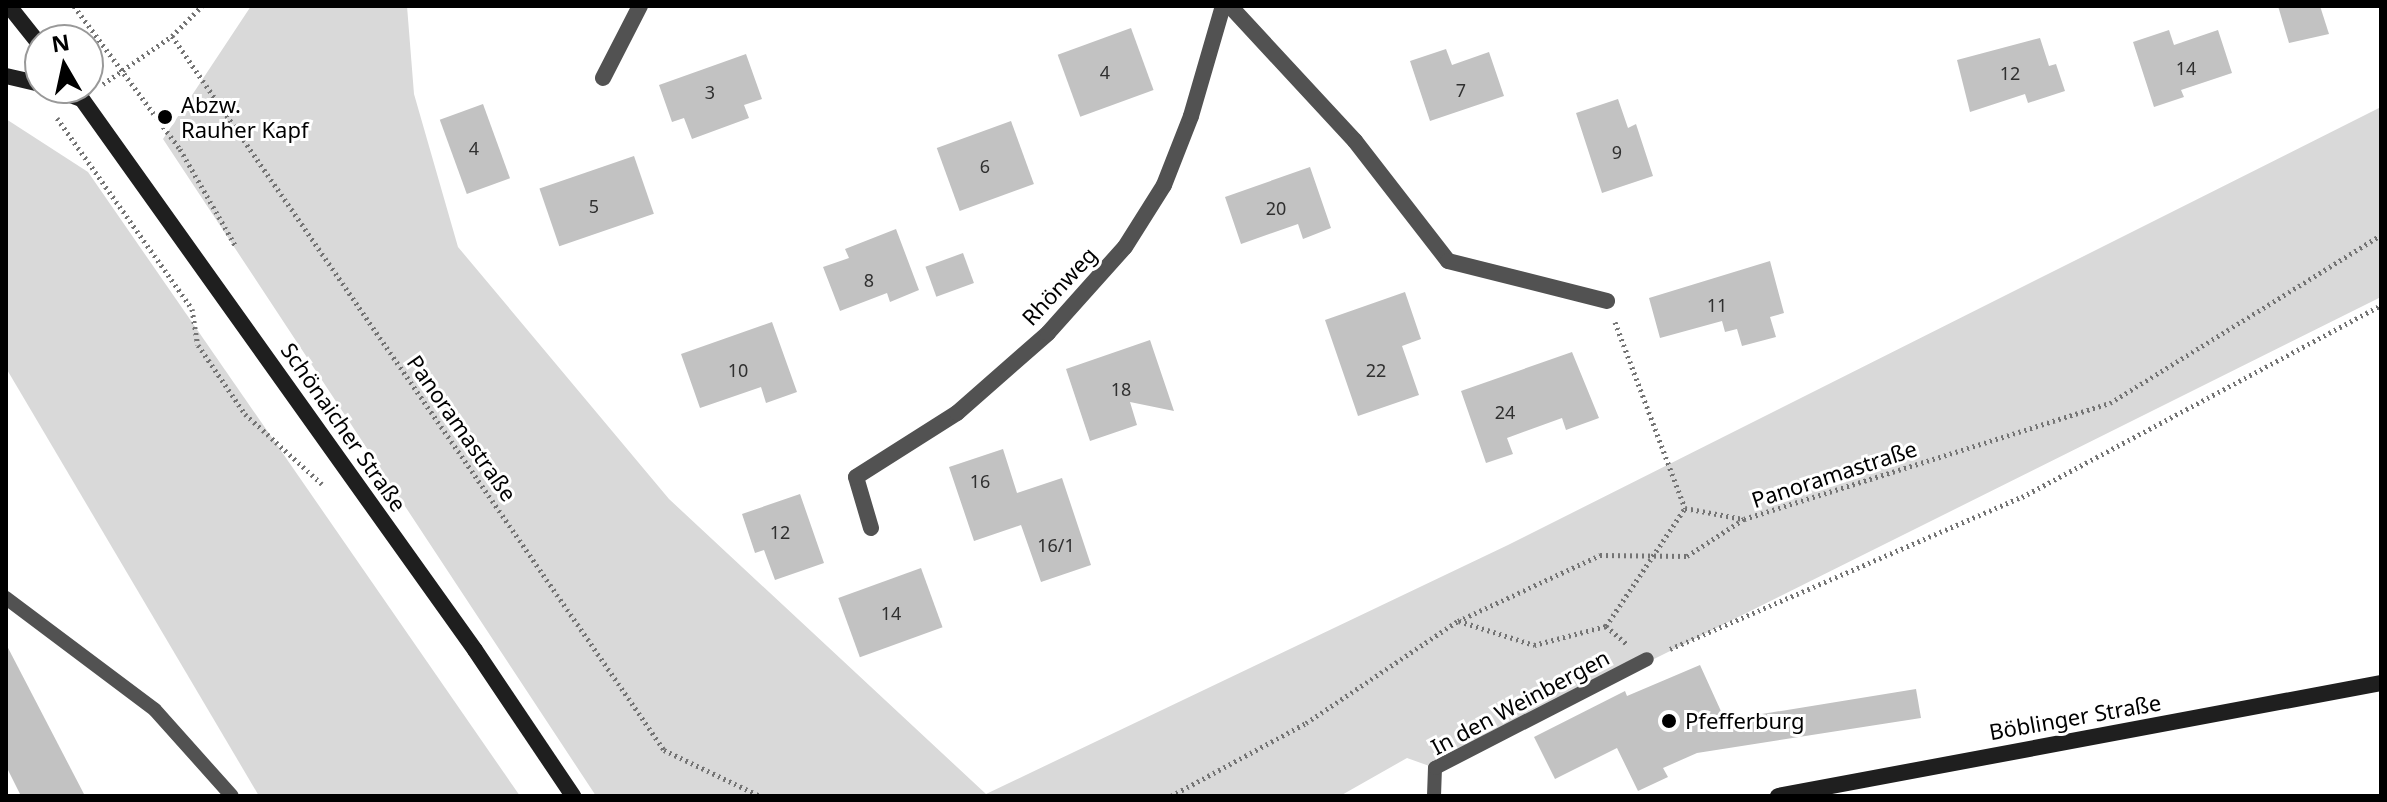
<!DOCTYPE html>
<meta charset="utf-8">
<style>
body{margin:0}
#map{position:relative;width:2387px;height:802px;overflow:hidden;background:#fff;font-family:"Noto Sans",sans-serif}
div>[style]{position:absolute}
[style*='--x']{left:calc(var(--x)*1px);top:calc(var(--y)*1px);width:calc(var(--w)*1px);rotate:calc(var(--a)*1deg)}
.green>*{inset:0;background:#d9d9d9}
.building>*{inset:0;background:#c2c2c2;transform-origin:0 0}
.path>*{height:5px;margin-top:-2.5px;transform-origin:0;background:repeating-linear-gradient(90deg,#747474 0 2px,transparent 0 6px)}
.service>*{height:14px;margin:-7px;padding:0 7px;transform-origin:7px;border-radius:7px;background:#525252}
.minor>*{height:16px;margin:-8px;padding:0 8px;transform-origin:8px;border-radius:8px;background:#525252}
.secondary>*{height:16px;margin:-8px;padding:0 8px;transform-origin:8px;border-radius:8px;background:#1f1f1f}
.dots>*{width:22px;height:22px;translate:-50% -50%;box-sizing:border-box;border:4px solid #fff;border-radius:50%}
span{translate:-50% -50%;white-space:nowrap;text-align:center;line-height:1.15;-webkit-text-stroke:6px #fff;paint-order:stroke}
.number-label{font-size:18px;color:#303030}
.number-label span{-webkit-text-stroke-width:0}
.poi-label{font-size:22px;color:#000}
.left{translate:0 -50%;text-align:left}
.street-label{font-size:22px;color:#000}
.frame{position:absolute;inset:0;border:8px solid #000;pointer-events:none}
.north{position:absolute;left:24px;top:24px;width:80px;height:80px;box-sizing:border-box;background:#fff;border:2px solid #999;border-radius:50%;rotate:351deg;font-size:22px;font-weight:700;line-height:32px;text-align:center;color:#000}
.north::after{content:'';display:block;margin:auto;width:28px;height:36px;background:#000;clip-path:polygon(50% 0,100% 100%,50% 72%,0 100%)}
</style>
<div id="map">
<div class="green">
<i style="clip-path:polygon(251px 6px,407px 6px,414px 94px,458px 247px,669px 499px,986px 794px,1508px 545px,2381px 107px,2381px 297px,1435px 768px,1407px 758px,1340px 796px,596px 796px,163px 139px)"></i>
<i style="clip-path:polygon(6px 119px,88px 172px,520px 796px,259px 796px,6px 368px)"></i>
</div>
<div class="building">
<i style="clip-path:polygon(2278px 6px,2320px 6px,2329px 34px,2289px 43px)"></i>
<i style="left:1131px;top:28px;width:66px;height:78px;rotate:70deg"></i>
<i style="clip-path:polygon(2169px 30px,2174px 45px,2218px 30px,2232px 73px,2181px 90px,2184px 97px,2154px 107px,2133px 42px)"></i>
<i style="clip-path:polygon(2040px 38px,2049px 66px,2056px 64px,2065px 91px,2028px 103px,2025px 94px,1970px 112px,1957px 60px)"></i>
<i style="clip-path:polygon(1446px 49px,1452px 65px,1489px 52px,1504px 96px,1430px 121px,1410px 61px)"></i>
<i style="clip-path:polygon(746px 54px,762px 99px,744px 105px,749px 118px,692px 139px,684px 118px,672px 122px,659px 85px)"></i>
<i style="clip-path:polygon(1618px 99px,1628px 128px,1636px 124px,1653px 176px,1602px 193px,1576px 113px)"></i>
<i style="left:483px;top:104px;width:79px;height:46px;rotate:70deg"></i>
<i style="left:1011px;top:121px;width:67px;height:79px;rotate:70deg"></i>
<i style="left:634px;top:156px;width:61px;height:100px;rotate:71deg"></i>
<i style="clip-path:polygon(1310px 167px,1331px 228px,1303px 239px,1298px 224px,1241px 244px,1225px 197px)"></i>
<i style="clip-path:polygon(896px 229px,919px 290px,890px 302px,887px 293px,840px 311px,823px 267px,849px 258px,845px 249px)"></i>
<i style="left:963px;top:253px;width:32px;height:40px;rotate:70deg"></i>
<i style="clip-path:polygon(1770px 261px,1784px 313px,1770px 317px,1776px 337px,1742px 346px,1737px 329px,1725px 332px,1722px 321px,1660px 338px,1649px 298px)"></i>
<i style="clip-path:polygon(1405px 292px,1421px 339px,1402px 346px,1419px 395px,1358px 416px,1325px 320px)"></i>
<i style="clip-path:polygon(772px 322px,797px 392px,766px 403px,761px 387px,700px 408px,681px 354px)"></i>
<i style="clip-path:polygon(1150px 340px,1174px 411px,1130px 402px,1137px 425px,1090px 441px,1066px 369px)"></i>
<i style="clip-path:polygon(1572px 352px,1599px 418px,1566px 430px,1562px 418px,1507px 438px,1513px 454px,1486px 463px,1461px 391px)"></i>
<i style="clip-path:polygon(1003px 449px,1017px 493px,1062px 478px,1091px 565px,1041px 582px,1021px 525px,974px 541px,949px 467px)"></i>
<i style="clip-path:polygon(800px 494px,824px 563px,775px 580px,764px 550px,755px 553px,742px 514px)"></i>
<i style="left:921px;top:568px;width:63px;height:88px;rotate:70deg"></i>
<i style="clip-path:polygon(6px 644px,85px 796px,21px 796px,6px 766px)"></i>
<i style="clip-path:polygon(1700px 665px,1725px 720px,1916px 689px,1921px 718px,1697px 753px,1663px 768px,1668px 777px,1638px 791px,1617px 748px,1555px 779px,1534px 737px,1625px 691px,1627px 696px)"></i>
</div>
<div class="path">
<i style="--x:74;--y:6;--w:178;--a:53.5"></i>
<i style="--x:180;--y:149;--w:111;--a:60.2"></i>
<i style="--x:172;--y:36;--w:867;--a:55.43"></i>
<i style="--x:664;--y:750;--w:106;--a:25.6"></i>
<i style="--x:103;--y:84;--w:84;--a:-34.8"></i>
<i style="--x:172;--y:36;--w:42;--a:-45"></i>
<i style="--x:57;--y:118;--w:234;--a:54.7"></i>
<i style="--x:192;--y:309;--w:36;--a:81"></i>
<i style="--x:198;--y:345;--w:83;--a:55.7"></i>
<i style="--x:245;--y:414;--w:104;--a:42.3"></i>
<i style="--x:1615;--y:322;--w:199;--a:69.4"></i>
<i style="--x:1685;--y:508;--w:59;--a:10.7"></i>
<i style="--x:1459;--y:621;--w:79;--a:17.7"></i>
<i style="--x:1534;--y:645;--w:74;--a:-14.8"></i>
<i style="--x:1606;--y:626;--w:142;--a:-56.2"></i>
<i style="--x:1606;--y:626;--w:28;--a:41"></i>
<i style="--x:1670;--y:649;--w:383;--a:-23.4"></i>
<i style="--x:2022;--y:497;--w:407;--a:-28.1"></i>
<i style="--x:1171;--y:796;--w:153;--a:-28.4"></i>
<i style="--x:1306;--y:723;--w:183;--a:-33.9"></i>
<i style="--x:1458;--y:621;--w:157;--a:-24.9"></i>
<i style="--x:1600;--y:555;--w:87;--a:0.7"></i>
<i style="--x:1687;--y:556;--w:68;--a:-33"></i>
<i style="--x:1744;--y:519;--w:384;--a:-17.6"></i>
<i style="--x:2110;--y:403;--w:319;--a:-31.8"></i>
</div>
<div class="service">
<i style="--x:6;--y:598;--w:186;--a:36.9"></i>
<i style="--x:155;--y:710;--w:115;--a:48.2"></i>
<i style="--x:1434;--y:796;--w:28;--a:-88"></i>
<i style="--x:1435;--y:768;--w:238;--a:-27.2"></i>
</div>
<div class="minor">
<i style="--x:1230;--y:6;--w:184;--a:47.2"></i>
<i style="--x:1355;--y:141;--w:152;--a:52.2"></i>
<i style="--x:1448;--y:261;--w:164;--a:14.1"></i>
<i style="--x:603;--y:78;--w:81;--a:-62.8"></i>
<i style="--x:871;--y:528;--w:53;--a:-106.4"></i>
<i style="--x:856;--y:477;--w:120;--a:-32.4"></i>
<i style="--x:957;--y:413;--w:121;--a:-41.3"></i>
<i style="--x:1048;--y:333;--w:115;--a:-48.2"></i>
<i style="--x:1125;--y:247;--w:73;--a:-57.8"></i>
<i style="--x:1164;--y:185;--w:74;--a:-68.6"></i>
<i style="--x:1191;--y:116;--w:115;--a:-73.8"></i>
</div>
<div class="secondary">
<i style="--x:9;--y:6;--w:50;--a:51.5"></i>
<i style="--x:6;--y:76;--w:35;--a:13"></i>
<i style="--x:51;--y:88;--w:33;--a:20"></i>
<i style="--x:74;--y:88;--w:690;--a:54.49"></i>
<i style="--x:475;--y:650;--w:176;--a:56.1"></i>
<i style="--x:1778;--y:796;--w:613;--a:-10.61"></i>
</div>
<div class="dots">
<i style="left:165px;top:117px;background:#000"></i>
<i style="left:1669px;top:721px;background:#000"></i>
</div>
<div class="number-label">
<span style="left:2186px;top:68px">14</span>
<span style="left:1105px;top:72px">4</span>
<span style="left:2010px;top:73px">12</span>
<span style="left:1461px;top:90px">7</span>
<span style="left:710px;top:92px">3</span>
<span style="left:474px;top:148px">4</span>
<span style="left:1617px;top:152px">9</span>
<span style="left:985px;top:166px">6</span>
<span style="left:594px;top:206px">5</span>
<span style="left:1276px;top:208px">20</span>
<span style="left:869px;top:280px">8</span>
<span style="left:1717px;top:305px">11</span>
<span style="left:738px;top:370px">10</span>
<span style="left:1376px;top:370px">22</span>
<span style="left:1121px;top:389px">18</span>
<span style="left:1505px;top:412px">24</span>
<span style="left:980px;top:481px">16</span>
<span style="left:780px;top:532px">12</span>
<span style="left:1056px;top:545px">16/1</span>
<span style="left:891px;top:613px">14</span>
</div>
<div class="poi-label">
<span class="left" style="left:181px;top:117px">Abzw.<br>Rauher Kapf</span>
<span class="left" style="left:1685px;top:721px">Pfefferburg</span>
</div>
<div class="street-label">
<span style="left:1059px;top:286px;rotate:-47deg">Rhönweg</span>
<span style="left:344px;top:427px;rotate:55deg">Schönaicher Straße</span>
<span style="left:462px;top:428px;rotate:55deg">Panoramastraße</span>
<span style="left:1834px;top:474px;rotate:-18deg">Panoramastraße</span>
<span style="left:1520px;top:702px;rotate:-28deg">In den Weinbergen</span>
<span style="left:2075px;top:717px;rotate:-10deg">Böblinger Straße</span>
</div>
<div class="frame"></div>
<div class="north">N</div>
</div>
